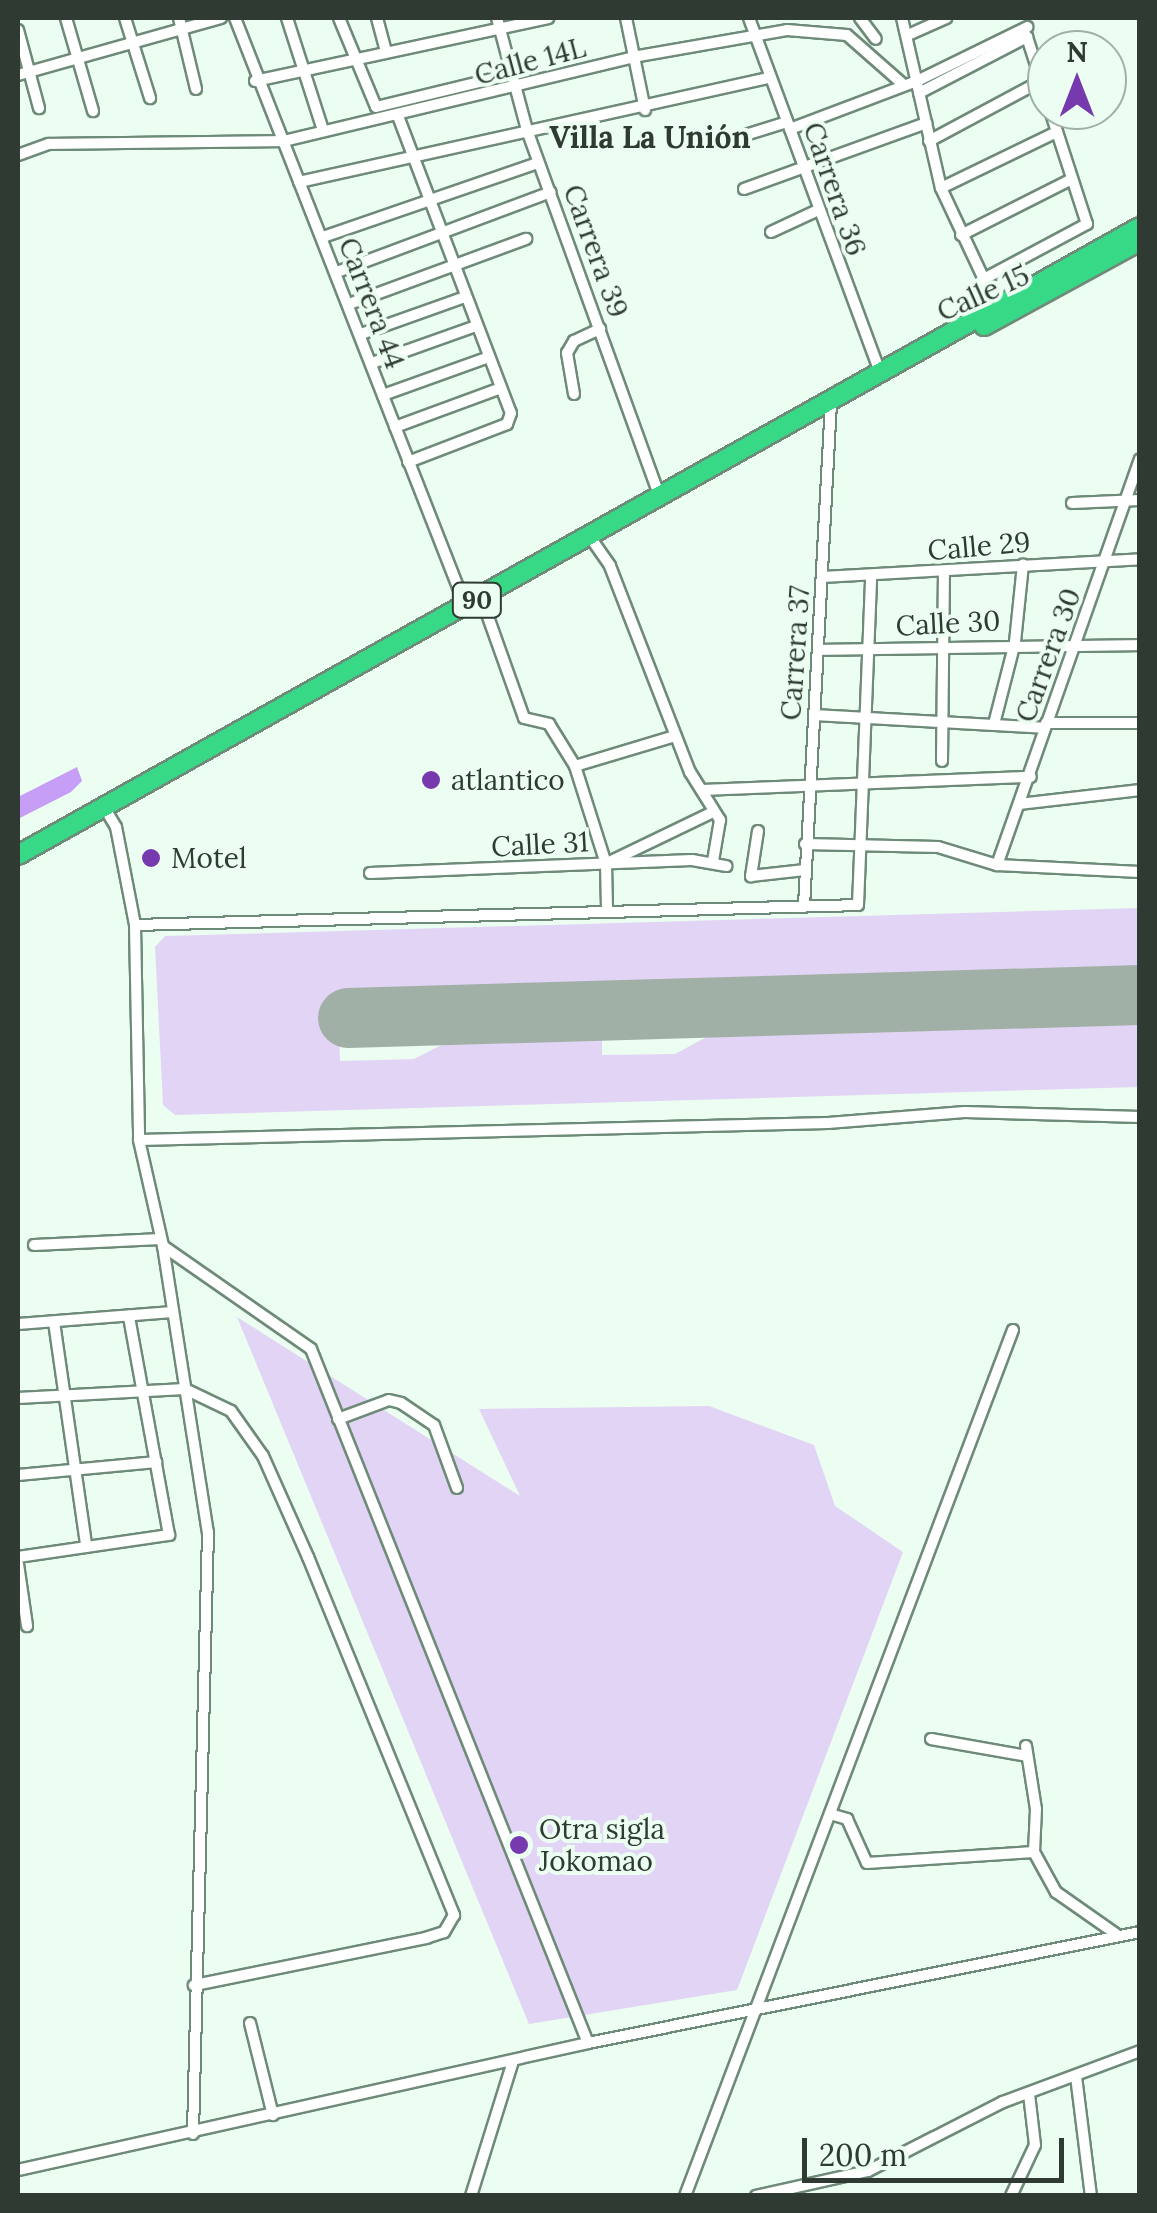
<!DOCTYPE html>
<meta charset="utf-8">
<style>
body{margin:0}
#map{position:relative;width:1157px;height:2213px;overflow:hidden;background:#ecfef2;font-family:Lora,serif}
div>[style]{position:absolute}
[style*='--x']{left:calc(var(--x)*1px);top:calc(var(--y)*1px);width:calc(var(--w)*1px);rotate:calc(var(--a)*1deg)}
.green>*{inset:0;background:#e2d4f4}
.water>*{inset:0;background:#c69ef5}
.runway>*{height:60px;margin:-30px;padding:0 30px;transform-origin:30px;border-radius:30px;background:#a0b0a6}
.roads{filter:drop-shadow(2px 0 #6e8a78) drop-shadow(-2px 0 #6e8a78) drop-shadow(0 2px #6e8a78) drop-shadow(0 -2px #6e8a78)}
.street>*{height:10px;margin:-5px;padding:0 5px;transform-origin:5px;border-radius:5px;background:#fff}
.highway>*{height:18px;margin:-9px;padding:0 9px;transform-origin:9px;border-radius:9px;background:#37d987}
.dots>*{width:28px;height:28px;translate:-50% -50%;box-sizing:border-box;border:5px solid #ecfef2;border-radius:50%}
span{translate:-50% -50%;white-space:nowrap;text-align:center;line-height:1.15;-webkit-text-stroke:8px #ecfef2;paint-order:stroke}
.shield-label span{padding:2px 8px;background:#ecfef2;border:2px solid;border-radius:8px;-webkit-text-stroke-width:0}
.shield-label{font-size:25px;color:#2e3a32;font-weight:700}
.street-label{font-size:28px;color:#2e3a32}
.poi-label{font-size:28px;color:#2e3a32}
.left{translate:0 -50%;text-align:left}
.neighbourhood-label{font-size:30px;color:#2e3a32;font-weight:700}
.frame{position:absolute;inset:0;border:20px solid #2e3a32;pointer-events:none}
.north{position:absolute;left:1027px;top:30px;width:100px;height:100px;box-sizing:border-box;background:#ecfef2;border:2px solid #a0b0a5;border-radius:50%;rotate:0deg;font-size:28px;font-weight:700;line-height:40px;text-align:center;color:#2e3a32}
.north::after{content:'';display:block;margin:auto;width:35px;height:45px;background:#7739ae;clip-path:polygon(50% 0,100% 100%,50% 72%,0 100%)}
.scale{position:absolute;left:802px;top:2138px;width:262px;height:45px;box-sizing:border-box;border:5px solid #2e3a32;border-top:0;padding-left:12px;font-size:30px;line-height:35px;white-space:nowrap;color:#2e3a32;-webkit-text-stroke:8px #ecfef2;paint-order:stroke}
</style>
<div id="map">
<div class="green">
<i style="clip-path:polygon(1139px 908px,1139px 974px,338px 998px,340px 1061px,414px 1059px,465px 1033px,602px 1032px,602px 1055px,675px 1054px,729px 1025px,1139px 1013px,1139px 1087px,175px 1115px,163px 1105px,155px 947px,165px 936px)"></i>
<i style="clip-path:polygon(237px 1317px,520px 1496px,479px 1409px,709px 1406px,814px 1445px,835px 1506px,903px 1552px,737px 1990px,529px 2024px)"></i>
</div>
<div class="water">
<i style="clip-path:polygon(77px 767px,82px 781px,71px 792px,18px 819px,18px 797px)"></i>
</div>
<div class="runway">
<i style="--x:348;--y:1018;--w:792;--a:-1.66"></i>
</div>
<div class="roads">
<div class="street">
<i style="--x:66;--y:18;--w:97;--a:73.8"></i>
<i style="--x:125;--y:18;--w:84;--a:72.6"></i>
<i style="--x:179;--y:18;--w:73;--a:76.5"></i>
<i style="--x:235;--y:18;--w:630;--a:68.6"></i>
<i style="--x:287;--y:18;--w:118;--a:72.2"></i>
<i style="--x:339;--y:18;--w:96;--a:67.4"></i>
<i style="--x:376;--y:107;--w:140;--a:-13.6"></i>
<i style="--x:377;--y:18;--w:35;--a:75"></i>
<i style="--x:497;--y:18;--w:116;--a:75"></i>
<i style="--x:527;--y:130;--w:390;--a:70.1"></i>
<i style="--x:626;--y:18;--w:94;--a:78.3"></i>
<i style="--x:749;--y:18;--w:378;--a:69.7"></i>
<i style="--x:860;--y:18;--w:26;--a:53"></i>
<i style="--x:902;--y:18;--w:174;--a:77.1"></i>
<i style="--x:941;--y:188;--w:134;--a:64.8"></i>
<i style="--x:18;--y:30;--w:81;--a:74.9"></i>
<i style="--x:908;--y:35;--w:42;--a:-24.1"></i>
<i style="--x:18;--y:75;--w:211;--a:-15.7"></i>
<i style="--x:255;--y:81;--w:300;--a:-12.1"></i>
<i style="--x:919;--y:93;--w:122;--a:-27.4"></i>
<i style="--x:1027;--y:37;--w:65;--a:72.1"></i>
<i style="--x:398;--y:116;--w:318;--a:69.2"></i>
<i style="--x:511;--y:413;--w:12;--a:110"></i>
<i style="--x:507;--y:424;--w:106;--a:159"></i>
<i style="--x:790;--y:129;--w:136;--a:-20.7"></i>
<i style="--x:917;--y:81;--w:123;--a:-26.1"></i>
<i style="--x:726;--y:141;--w:64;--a:-17.3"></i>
<i style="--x:929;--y:141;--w:127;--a:-28.2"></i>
<i style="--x:18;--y:155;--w:33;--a:-20"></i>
<i style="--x:49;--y:144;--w:235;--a:-0.7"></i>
<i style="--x:284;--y:141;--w:359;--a:-13.5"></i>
<i style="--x:633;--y:57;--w:156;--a:-9.9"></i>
<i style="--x:787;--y:30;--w:60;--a:4.8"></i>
<i style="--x:847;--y:35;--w:76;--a:41.3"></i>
<i style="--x:299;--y:182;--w:481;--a:-12.5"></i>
<i style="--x:941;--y:188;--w:129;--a:-25.8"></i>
<i style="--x:744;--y:189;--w:194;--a:-19.9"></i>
<i style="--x:771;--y:232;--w:50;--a:-25"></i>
<i style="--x:961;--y:235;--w:124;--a:-26.8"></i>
<i style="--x:323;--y:237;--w:227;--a:-19"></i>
<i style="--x:337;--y:272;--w:228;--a:-20.5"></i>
<i style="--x:982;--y:280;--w:119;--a:-28.1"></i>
<i style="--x:1087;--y:224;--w:120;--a:-108"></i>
<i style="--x:349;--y:304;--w:189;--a:-20.2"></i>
<i style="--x:361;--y:334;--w:110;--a:-19.6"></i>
<i style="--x:372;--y:363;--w:110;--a:-19.6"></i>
<i style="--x:574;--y:394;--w:42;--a:-99.7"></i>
<i style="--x:567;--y:353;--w:14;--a:-60"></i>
<i style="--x:574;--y:341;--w:29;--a:-25"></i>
<i style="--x:383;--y:395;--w:113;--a:-19.7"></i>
<i style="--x:395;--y:427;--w:113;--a:-20.2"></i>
<i style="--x:1072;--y:503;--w:68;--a:-2.5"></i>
<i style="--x:590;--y:537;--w:35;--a:55"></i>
<i style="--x:610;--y:566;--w:221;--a:68.8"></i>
<i style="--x:690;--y:772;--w:57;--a:58"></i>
<i style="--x:720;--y:820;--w:42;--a:99.7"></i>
<i style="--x:823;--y:577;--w:318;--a:-3.2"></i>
<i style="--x:481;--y:597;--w:128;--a:70.4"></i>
<i style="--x:524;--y:718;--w:26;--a:13"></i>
<i style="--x:549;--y:724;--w:49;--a:58.2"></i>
<i style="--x:575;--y:766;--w:103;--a:72.4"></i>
<i style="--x:606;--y:864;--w:45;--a:88.7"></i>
<i style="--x:819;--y:650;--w:321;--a:-0.9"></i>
<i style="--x:814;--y:715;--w:230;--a:3.2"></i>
<i style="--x:1046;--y:723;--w:94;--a:0"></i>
<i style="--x:994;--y:724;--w:85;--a:-75.6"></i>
<i style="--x:1015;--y:642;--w:78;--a:-84.1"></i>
<i style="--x:942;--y:761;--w:187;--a:-89.4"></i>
<i style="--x:575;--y:766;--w:104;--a:-16.7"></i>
<i style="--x:702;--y:790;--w:329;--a:-2.3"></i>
<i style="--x:1019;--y:804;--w:122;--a:-6.6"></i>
<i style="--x:104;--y:807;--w:23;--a:59"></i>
<i style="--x:116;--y:827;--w:100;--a:79"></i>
<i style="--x:135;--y:925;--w:215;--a:88.9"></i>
<i style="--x:139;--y:1140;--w:109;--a:77.2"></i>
<i style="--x:163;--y:1246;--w:290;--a:81.1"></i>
<i style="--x:208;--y:1532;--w:602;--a:91.43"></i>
<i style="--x:758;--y:831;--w:46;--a:98.8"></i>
<i style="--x:751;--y:876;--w:54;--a:-6.3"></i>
<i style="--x:805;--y:844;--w:133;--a:1.3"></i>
<i style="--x:938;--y:847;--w:62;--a:17"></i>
<i style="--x:997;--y:865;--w:143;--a:2.8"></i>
<i style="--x:607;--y:863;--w:115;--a:-25.7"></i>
<i style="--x:997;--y:865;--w:430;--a:-70.6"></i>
<i style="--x:370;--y:873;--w:322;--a:-2.3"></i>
<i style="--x:692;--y:860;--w:35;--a:10"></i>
<i style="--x:804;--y:906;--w:504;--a:-86.93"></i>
<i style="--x:135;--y:925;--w:723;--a:-1.58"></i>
<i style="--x:858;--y:905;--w:330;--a:-87.7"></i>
<i style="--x:139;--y:1140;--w:689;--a:-1.41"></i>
<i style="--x:828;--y:1123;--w:137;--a:-4.6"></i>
<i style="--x:965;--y:1112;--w:175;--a:1.6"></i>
<i style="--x:34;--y:1245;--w:127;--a:-2.7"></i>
<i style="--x:163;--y:1246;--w:180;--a:34.8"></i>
<i style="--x:311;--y:1349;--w:747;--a:68.24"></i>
<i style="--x:54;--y:1322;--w:225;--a:81.8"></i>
<i style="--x:18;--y:1324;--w:155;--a:-4.4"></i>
<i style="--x:18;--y:1398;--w:167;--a:-3.1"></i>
<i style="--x:185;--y:1389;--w:51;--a:25.6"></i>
<i style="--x:231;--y:1411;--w:55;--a:54.6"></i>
<i style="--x:263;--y:1456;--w:111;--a:66"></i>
<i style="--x:308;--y:1557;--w:387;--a:67.8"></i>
<i style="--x:454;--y:1915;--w:20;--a:120"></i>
<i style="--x:444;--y:1932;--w:19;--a:162"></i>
<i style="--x:426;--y:1938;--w:237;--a:168.5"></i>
<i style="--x:338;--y:1419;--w:54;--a:-20.4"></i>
<i style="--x:389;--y:1400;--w:12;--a:14"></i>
<i style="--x:401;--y:1403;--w:40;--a:34"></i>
<i style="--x:434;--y:1425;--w:67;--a:69.9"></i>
<i style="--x:18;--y:1475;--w:139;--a:-5.4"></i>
<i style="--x:18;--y:1557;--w:153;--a:-8.3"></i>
<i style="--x:169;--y:1535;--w:223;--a:-100.4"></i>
<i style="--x:18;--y:1564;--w:63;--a:81.7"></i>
<i style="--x:931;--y:1739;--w:97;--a:10"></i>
<i style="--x:1026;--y:1746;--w:64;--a:81"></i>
<i style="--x:1036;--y:1809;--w:43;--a:92.7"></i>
<i style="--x:1034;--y:1852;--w:46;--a:61.2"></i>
<i style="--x:1056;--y:1892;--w:73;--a:35"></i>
<i style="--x:830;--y:1814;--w:18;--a:16"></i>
<i style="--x:847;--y:1819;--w:48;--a:65.6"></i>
<i style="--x:867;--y:1863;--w:167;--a:-3.8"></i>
<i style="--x:250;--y:2023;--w:95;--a:76"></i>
<i style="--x:1076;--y:2076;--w:121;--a:82.9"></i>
<i style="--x:18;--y:2170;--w:584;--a:-12.56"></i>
<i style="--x:588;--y:2043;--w:563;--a:-11.37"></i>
<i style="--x:471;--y:2196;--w:141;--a:-72.7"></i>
<i style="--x:685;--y:2196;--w:926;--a:-69.26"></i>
<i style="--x:756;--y:2196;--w:115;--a:-12.6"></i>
<i style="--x:868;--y:2171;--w:152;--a:-27.1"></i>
<i style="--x:1003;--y:2102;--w:146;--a:-20.4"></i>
<i style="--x:1011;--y:2196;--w:56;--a:-64.8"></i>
<i style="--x:1035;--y:2145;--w:51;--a:-96.7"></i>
</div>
<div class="highway">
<i style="--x:984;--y:326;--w:178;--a:-28.6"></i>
<i style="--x:18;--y:855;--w:1286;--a:-29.24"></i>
</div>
</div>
<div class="dots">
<i style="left:431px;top:780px;background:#7739ae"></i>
<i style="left:151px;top:858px;background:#7739ae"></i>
<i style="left:519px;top:1845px;background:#7739ae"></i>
</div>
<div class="shield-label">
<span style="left:477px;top:600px">90</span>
</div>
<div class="street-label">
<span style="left:530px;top:61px;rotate:-15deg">Calle 14L</span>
<span style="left:835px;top:189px;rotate:71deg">Carrera 36</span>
<span style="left:596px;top:251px;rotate:70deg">Carrera 39</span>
<span style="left:983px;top:293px;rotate:-24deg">Calle 15</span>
<span style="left:372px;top:303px;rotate:69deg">Carrera 44</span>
<span style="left:979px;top:546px;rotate:-5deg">Calle 29</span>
<span style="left:948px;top:623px;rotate:-3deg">Calle 30</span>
<span style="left:795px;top:653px;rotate:-86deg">Carrera 37</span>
<span style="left:1048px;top:655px;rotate:-70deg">Carrera 30</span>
<span style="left:540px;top:844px;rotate:-3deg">Calle 31</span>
</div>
<div class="poi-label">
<span class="left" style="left:451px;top:780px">atlantico</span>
<span class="left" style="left:171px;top:858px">Motel</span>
<span class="left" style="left:539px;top:1845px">Otra sigla<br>Jokomao</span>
</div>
<div class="neighbourhood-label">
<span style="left:650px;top:137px">Villa La Unión</span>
</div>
<div class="frame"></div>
<div class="north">N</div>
<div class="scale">200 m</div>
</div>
